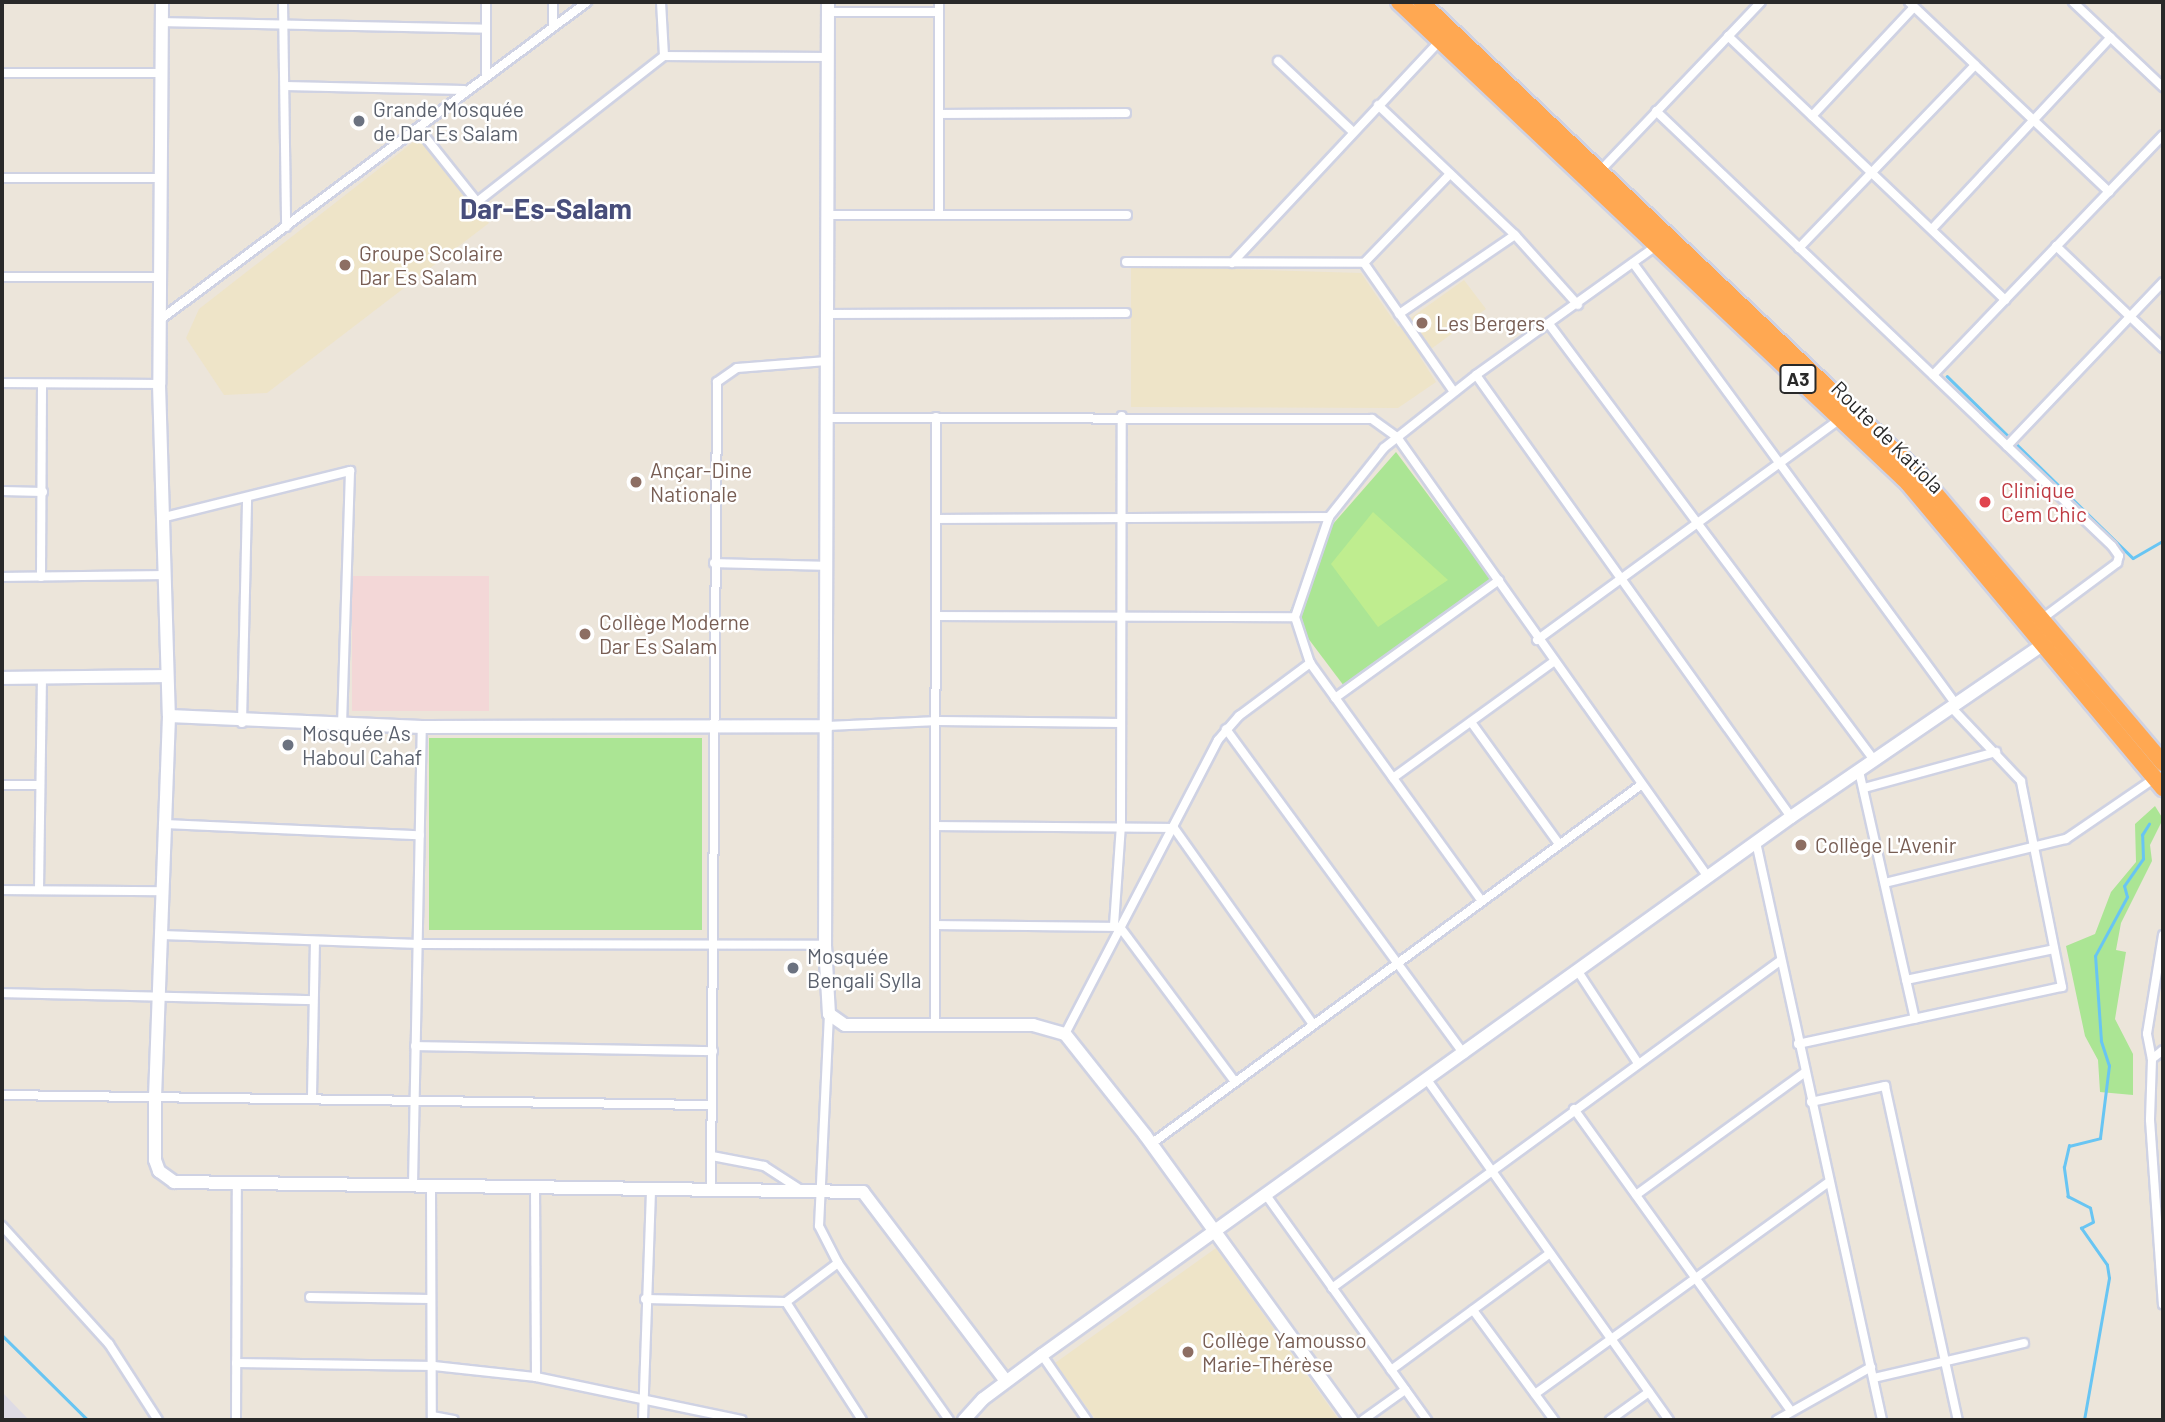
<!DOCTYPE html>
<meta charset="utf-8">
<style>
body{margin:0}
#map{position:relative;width:2165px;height:1422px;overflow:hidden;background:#ece5da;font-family:Barlow,sans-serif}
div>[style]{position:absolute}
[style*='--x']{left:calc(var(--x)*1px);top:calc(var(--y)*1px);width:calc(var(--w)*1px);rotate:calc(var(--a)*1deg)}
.industrial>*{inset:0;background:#dedbe4}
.education>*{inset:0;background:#eee4c8}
.medical>*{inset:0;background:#f3d7d7;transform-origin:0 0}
.green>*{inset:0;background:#abe594;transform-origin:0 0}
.pitch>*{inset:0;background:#bfed8f}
.stream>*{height:2.5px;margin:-1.25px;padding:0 1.25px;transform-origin:1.25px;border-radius:1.25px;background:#68c5f3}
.roads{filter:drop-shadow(2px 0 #cfd2e3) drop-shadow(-2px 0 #cfd2e3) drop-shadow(0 2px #cfd2e3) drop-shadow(0 -2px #cfd2e3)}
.street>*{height:8px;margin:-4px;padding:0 4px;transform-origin:4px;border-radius:4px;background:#fff}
.secondary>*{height:12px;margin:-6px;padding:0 6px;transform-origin:6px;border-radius:6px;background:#fff}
.highway>*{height:16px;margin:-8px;padding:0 8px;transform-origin:8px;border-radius:8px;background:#ffa852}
.dots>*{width:19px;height:19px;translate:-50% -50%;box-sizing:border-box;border:4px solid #fff;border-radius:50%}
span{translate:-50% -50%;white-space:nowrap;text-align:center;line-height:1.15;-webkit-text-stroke:5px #fff;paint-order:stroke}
.shield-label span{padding:2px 5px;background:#fff;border:2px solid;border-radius:5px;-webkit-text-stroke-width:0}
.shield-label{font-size:19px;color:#292929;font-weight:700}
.worship-label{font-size:21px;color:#5b616d}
.left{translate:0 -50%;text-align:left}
.education-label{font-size:21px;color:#785e54}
.street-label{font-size:21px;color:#292929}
.health-label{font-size:21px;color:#be3a42}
.district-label{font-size:28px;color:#484e7b;font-weight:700}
.frame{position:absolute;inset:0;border:4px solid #292929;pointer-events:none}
</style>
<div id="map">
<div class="industrial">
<i style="clip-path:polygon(2px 1392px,29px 1420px,2px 1420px)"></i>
</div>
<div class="education">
<i style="clip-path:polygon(421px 136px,489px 223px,267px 393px,224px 395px,186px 338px,199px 309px)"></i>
<i style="clip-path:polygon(1131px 266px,1361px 273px,1398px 327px,1464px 280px,1486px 309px,1420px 357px,1436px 382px,1398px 408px,1131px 407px)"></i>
<i style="clip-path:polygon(1216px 1248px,1339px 1420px,1096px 1420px,1055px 1363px)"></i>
</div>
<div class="medical">
<i style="left:352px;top:576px;width:137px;height:135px"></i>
</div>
<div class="green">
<i style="clip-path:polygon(1396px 452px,1491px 579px,1344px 686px,1289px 613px,1333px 524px)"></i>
<i style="left:429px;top:738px;width:273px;height:192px"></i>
<i style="clip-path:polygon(2155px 806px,2163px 819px,2150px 845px,2152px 861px,2121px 923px,2116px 950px,2126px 952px,2115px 1019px,2133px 1054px,2133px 1095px,2100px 1092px,2098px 1060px,2085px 1036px,2066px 946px,2095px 934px,2111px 892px,2136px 862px,2135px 824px)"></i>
</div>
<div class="pitch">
<i style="clip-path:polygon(1373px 512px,1448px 580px,1378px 627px,1331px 564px)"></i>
</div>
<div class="stream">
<i style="--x:1947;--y:376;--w:260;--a:44.4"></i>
<i style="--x:2133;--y:558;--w:34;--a:-30"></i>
<i style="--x:2;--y:1335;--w:121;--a:44.7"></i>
<i style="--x:2084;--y:1420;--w:144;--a:-80"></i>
<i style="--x:2109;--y:1278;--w:13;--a:-99"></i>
<i style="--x:2107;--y:1265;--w:45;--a:-125.1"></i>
<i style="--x:2081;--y:1228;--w:13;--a:-27"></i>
<i style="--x:2093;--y:1222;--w:14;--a:-102"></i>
<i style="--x:2090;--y:1208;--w:25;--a:-153"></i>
<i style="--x:2068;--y:1197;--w:30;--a:-98"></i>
<i style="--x:2064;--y:1167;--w:22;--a:-77"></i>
<i style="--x:2069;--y:1146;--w:32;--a:-14"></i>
<i style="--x:2100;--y:1138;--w:73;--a:-82.9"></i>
<i style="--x:2109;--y:1066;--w:26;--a:-108"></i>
<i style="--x:2101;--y:1041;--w:85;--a:-94"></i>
<i style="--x:2095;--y:956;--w:67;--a:-61.5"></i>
<i style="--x:2127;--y:897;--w:11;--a:-105"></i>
<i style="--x:2124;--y:886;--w:33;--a:-55"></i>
<i style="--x:2143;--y:859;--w:24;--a:-92"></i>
<i style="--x:2142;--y:835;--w:13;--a:-58"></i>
</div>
<div class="roads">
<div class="street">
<i style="--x:283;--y:2;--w:225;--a:89.2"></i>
<i style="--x:553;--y:2;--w:22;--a:90"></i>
<i style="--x:661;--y:2;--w:54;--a:86.8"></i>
<i style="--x:1909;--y:2;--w:276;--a:43.5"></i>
<i style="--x:2073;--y:2;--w:124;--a:43.4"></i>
<i style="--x:828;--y:12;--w:111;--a:0"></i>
<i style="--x:162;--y:22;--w:324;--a:1.2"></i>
<i style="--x:1728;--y:36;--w:383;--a:43.6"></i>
<i style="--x:1278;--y:61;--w:103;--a:43.4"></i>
<i style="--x:2;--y:73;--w:160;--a:0"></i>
<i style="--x:486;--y:74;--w:72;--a:-90"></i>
<i style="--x:285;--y:86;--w:179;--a:1.3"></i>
<i style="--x:1378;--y:105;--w:189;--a:43.5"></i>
<i style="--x:1515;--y:235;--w:94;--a:48"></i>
<i style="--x:1656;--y:111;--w:630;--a:43.65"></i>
<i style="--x:2112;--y:546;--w:12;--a:55"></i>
<i style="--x:2119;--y:556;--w:7;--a:106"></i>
<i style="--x:2117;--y:563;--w:92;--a:143.4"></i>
<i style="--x:939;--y:114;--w:187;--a:-0.3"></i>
<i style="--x:1812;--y:116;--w:149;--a:-46.9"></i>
<i style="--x:418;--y:128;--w:95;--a:51.4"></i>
<i style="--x:477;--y:202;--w:237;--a:-38"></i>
<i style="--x:664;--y:56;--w:164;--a:0.3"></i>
<i style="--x:1600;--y:171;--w:233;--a:-46.4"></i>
<i style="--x:2;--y:178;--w:159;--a:0"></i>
<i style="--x:939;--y:214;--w:212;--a:-90"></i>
<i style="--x:827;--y:215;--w:300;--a:0"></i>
<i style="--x:1932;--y:229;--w:262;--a:-47"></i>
<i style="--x:2056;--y:246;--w:148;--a:43.6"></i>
<i style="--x:1799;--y:248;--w:254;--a:-46.1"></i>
<i style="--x:1126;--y:262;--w:238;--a:0.2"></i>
<i style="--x:1364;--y:263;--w:157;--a:55.1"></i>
<i style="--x:1232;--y:263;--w:304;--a:-46.9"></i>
<i style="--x:1364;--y:263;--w:124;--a:-46"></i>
<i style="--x:1633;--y:263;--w:545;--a:53.8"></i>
<i style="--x:2;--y:277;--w:158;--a:0"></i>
<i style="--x:827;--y:314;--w:299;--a:-0.2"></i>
<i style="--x:1399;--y:314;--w:140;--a:-34.3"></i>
<i style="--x:161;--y:319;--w:531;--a:-36.65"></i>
<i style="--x:1549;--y:324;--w:544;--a:53.3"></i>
<i style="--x:1476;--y:375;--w:543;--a:54.52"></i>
<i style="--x:1933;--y:375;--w:332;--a:-46.2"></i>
<i style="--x:2;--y:383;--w:157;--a:0.4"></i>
<i style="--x:829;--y:418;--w:543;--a:0.11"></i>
<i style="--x:1372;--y:419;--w:31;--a:36"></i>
<i style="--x:1397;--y:437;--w:539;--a:54.75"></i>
<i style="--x:2007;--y:446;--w:226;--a:-46.4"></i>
<i style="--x:2;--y:491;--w:41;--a:1.4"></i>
<i style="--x:165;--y:517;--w:191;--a:-14"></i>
<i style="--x:350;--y:471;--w:254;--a:91.8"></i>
<i style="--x:936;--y:519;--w:393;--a:-0.3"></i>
<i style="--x:714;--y:563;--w:114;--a:1.5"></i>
<i style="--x:2;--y:577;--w:162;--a:-0.7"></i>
<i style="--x:41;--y:577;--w:193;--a:-89.7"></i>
<i style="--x:936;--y:616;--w:359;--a:0.2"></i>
<i style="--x:1537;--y:640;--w:375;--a:-36.1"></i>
<i style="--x:1335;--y:698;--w:202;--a:-35.7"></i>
<i style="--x:1471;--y:722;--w:150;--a:54.2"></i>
<i style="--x:242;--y:723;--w:224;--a:-88.7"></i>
<i style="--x:827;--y:726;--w:111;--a:-2.6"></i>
<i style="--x:938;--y:721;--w:183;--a:0.6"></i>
<i style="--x:1226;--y:729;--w:403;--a:53.8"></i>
<i style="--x:1859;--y:771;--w:254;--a:77.3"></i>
<i style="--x:1393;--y:778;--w:198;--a:-35.9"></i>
<i style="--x:2;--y:785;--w:38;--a:0"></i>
<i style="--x:1864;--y:788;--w:137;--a:-15.3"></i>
<i style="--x:163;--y:824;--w:257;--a:2.5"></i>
<i style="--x:935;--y:826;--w:239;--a:0.5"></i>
<i style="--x:1174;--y:828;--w:240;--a:54.7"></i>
<i style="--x:1756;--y:842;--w:592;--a:77.7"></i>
<i style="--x:1885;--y:883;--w:186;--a:-13.7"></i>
<i style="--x:2066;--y:839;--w:108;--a:-34.4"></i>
<i style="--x:2;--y:890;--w:159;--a:0.4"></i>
<i style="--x:39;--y:890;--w:213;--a:-89.2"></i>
<i style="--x:1481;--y:900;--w:292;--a:-125.8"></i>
<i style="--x:1310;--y:663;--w:48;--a:-108.1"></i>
<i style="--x:1295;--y:617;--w:106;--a:-71.2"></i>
<i style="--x:1329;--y:517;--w:88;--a:-51.4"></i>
<i style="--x:1384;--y:448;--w:117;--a:-38.4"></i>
<i style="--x:1476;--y:375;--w:221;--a:-35.6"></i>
<i style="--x:935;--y:925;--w:185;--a:0.6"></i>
<i style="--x:1120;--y:927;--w:193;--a:53.4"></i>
<i style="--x:1114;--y:925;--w:100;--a:-86"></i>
<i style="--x:1121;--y:825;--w:409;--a:-89.9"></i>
<i style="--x:162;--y:935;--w:257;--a:2"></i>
<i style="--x:419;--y:944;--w:406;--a:0.1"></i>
<i style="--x:2163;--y:935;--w:100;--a:99.2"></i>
<i style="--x:2147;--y:1034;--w:25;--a:79"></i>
<i style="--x:2152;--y:1059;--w:61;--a:91.9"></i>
<i style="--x:2150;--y:1120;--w:185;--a:86"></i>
<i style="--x:1579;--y:973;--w:108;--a:56.8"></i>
<i style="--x:1906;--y:980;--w:151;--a:-11.8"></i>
<i style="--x:2;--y:993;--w:311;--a:1.3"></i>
<i style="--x:829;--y:1014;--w:212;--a:92.7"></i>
<i style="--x:819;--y:1226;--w:42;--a:62.8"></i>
<i style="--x:838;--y:1263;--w:192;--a:54.7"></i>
<i style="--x:935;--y:1025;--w:608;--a:-89.91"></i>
<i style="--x:1065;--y:1034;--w:331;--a:-62.5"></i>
<i style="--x:1218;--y:740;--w:32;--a:-49"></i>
<i style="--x:1239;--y:716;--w:89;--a:-36.7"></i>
<i style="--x:1798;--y:1044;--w:270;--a:-12.2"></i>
<i style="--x:2062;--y:987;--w:210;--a:-101.3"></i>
<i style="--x:2021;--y:781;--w:102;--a:-133.4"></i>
<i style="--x:415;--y:1046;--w:298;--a:1"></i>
<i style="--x:2152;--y:1059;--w:14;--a:-39"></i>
<i style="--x:1428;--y:1081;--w:416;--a:54.6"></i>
<i style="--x:2;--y:1095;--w:710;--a:0.81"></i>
<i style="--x:312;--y:1096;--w:154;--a:-88.9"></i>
<i style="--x:1811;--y:1102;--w:76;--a:-12.2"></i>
<i style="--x:1885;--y:1086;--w:342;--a:77.7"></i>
<i style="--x:1574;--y:1109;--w:370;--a:54.3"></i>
<i style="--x:1151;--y:1144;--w:607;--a:-36.23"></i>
<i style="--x:712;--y:1156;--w:53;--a:10.9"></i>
<i style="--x:764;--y:1166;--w:44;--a:33"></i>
<i style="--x:413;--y:1185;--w:458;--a:-88.9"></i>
<i style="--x:431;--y:1185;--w:235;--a:89.8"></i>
<i style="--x:535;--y:1186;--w:191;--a:89.7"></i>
<i style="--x:711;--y:1189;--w:807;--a:-89.57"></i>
<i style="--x:717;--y:382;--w:24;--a:-35"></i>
<i style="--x:737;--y:368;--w:90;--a:-4.4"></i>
<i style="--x:1266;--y:1195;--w:277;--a:54.4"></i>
<i style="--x:1636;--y:1195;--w:208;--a:-36"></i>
<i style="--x:2;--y:1226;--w:159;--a:47.8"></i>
<i style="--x:109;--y:1344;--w:90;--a:57.2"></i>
<i style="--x:1332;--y:1288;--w:555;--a:-36.13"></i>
<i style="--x:310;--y:1297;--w:120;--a:1"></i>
<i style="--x:645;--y:1299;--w:141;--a:1.2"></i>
<i style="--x:786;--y:1302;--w:65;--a:-36.9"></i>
<i style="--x:786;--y:1302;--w:140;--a:57.2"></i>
<i style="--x:1473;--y:1310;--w:137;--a:53.6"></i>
<i style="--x:1042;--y:1355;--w:79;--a:55.3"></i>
<i style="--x:236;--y:1363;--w:198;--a:0.9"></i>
<i style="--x:434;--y:1366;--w:103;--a:6.2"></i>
<i style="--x:536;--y:1377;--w:210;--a:11.8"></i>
<i style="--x:1391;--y:1370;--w:197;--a:-36.3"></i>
<i style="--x:1874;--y:1378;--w:154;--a:-13.1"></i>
<i style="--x:1535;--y:1394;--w:361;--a:-35.8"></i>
<i style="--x:432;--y:1416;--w:22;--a:10"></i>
<i style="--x:236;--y:1420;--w:237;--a:-89.8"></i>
<i style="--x:643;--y:1420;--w:233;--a:-88"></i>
<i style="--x:1363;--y:1420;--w:52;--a:-35.5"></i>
<i style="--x:1610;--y:1420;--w:48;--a:-35.7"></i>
<i style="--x:1777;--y:1420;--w:108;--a:-29.4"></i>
</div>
<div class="secondary">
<i style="--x:162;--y:2;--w:382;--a:90.4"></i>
<i style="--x:159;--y:384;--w:332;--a:88.3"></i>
<i style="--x:169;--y:716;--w:379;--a:92.1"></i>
<i style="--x:155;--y:1095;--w:65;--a:90"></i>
<i style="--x:155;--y:1160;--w:12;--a:70"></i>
<i style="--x:159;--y:1171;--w:19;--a:36"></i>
<i style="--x:174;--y:1182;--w:689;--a:0.83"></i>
<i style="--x:863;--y:1192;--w:237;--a:52.9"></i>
<i style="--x:828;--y:2;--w:943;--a:90.18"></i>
<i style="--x:825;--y:945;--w:69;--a:86.7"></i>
<i style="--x:829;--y:1014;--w:19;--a:35"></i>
<i style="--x:845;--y:1025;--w:188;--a:0"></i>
<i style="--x:1033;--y:1025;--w:33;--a:16"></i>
<i style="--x:1065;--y:1034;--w:129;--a:51.6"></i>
<i style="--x:1145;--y:1135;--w:352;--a:54.1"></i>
<i style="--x:2;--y:678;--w:164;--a:-0.7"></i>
<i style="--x:169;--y:716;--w:253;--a:2.5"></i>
<i style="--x:422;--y:727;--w:405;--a:-0.1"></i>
<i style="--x:964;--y:1420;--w:28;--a:-48"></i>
<i style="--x:983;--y:1399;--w:74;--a:-36.7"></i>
<i style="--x:1042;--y:1355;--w:922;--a:-35.69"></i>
<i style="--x:1791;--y:817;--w:311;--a:-34.4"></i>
</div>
<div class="highway">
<i style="--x:1399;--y:2;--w:700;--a:43.38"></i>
<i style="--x:1908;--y:483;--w:398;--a:50.1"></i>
<i style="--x:1421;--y:2;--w:685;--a:43.46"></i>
<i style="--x:1918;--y:473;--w:380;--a:49.8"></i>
</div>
</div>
<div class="dots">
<i style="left:359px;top:121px;background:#6b7280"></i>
<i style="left:345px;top:265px;background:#8d6e63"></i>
<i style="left:1422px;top:323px;background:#8d6e63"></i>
<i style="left:636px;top:482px;background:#8d6e63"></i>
<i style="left:1985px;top:502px;background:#e0444e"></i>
<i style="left:585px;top:634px;background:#8d6e63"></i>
<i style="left:288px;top:745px;background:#6b7280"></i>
<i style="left:1801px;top:845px;background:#8d6e63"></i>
<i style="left:793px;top:968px;background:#6b7280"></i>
<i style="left:1188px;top:1352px;background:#8d6e63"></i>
</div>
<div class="shield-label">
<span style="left:1798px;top:379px">A3</span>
</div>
<div class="worship-label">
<span class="left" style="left:373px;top:121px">Grande Mosquée<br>de Dar Es Salam</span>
<span class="left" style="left:302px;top:745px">Mosquée As<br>Haboul Cahaf</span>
<span class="left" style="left:807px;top:968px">Mosquée<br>Bengali Sylla</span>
</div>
<div class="education-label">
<span class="left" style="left:359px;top:265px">Groupe Scolaire<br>Dar Es Salam</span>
<span class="left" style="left:1436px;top:323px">Les Bergers</span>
<span class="left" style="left:650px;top:482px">Ançar-Dine<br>Nationale</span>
<span class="left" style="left:599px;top:634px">Collège Moderne<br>Dar Es Salam</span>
<span class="left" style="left:1815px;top:845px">Collège L'Avenir</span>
<span class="left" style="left:1202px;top:1352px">Collège Yamousso<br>Marie-Thérèse</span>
</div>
<div class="street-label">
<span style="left:1888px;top:437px;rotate:45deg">Route de Katiola</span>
</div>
<div class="health-label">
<span class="left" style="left:2001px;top:502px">Clinique<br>Cem Chic</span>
</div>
<div class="district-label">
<span style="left:546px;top:208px">Dar-Es-Salam</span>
</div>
<div class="frame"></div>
</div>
